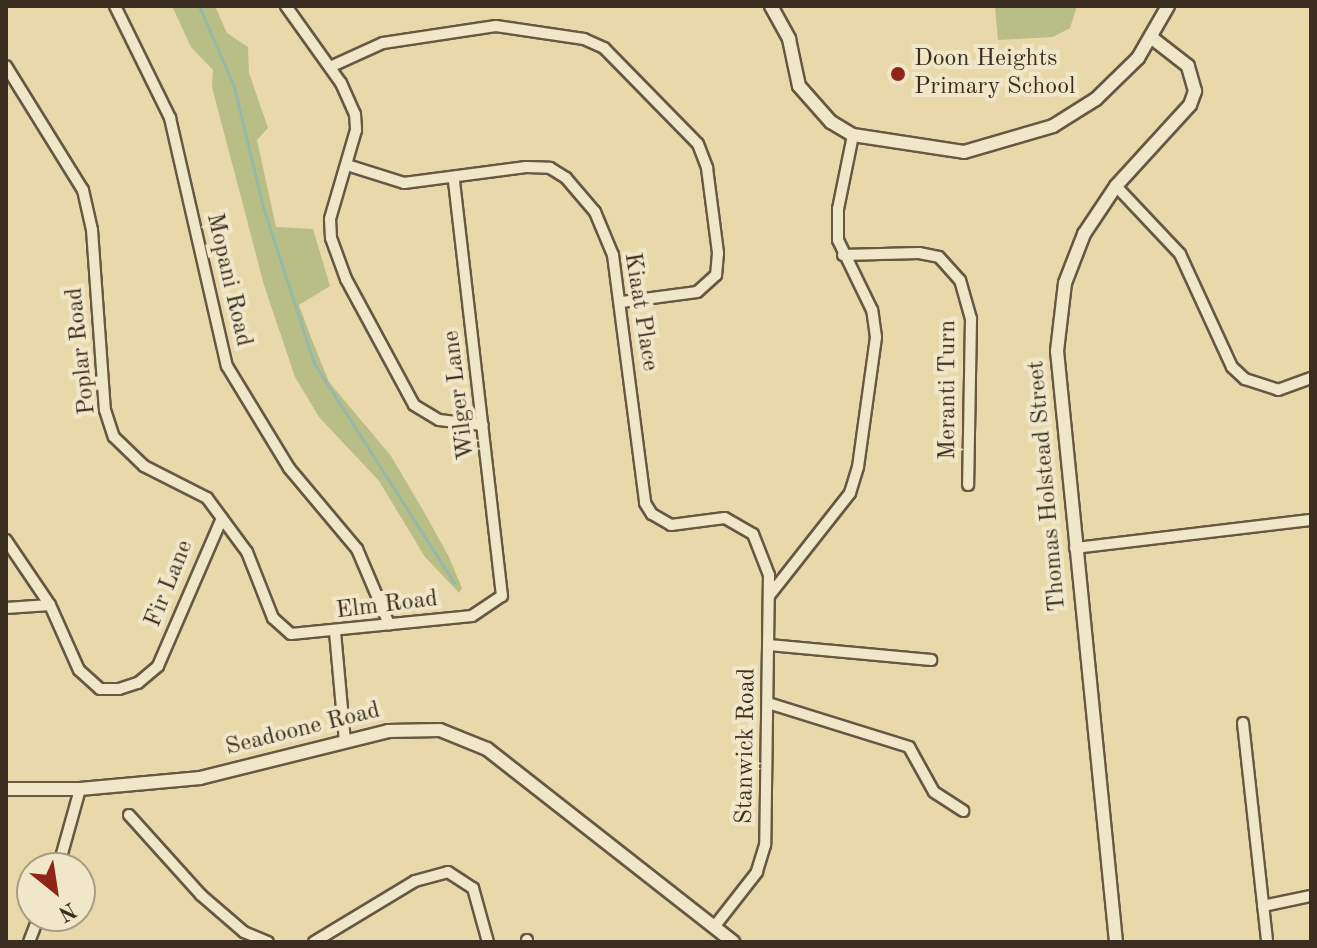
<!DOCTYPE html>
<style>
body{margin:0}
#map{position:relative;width:1317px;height:948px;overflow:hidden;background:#e8d8aa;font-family:"Old Standard TT",serif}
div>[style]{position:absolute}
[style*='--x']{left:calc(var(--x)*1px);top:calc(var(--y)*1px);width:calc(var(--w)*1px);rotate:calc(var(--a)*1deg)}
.green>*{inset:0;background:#b9be86}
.stream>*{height:3px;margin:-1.5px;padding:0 1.5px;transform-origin:1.5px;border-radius:1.5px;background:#97b9ac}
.roads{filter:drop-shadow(2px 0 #665843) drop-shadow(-2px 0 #665843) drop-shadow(0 2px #665843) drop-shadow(0 -2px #665843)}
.minor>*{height:10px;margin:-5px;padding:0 5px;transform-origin:5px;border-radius:5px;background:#f0e6c8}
.tertiary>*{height:12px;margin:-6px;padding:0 6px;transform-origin:6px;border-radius:6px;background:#f0e6c8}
.dots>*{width:22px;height:22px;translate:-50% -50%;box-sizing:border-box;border:4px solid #f0e6c8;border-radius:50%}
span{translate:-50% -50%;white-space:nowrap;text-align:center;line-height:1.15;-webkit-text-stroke:8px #f0e6c8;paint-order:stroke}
.poi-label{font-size:24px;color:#3b2e21}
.left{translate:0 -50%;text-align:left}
.street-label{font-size:24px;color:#3b2e21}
.frame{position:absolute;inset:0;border:8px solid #3b2e21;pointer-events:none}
.north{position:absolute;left:16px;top:852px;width:80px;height:80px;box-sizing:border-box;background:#f0e6c8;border:2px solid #a89c85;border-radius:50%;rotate:150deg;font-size:22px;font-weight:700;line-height:32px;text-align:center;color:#3b2e21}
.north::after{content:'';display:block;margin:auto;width:28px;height:36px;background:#8f2418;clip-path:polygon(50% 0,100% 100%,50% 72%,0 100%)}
</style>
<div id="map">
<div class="green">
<i style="clip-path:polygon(172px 6px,215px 6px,227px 33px,248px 47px,249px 73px,268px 128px,257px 140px,276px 227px,313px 229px,330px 286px,299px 305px,310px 335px,329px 382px,391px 456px,424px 512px,448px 555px,462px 588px,459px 593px,425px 557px,379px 481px,319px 417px,295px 377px,264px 285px,212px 87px,213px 70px,191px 47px)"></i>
<i style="clip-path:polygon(995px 6px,1077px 6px,1070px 28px,1053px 37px,998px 40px)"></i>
</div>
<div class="stream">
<i style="--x:199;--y:6;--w:88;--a:66.6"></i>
<i style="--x:234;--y:87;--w:123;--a:76.4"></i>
<i style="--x:263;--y:207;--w:164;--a:71.9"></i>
<i style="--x:314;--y:363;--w:261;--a:57.5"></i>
</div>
<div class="roads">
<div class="minor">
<i style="--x:115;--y:6;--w:125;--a:63.8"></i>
<i style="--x:170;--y:118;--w:254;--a:77.1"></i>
<i style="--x:227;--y:366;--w:119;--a:58.7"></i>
<i style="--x:289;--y:468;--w:106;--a:50"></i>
<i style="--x:357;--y:549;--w:82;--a:66.9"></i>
<i style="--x:286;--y:6;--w:95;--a:54.5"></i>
<i style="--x:341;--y:83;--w:34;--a:66"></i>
<i style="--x:355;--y:114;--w:16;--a:86"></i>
<i style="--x:356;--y:130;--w:93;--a:106.3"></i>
<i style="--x:330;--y:219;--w:19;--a:87"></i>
<i style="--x:331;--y:238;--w:44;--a:69.9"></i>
<i style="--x:346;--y:279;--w:143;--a:61.6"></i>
<i style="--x:414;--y:405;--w:29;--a:31"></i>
<i style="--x:439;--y:420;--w:44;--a:6.5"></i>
<i style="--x:6;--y:66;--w:146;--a:58.2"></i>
<i style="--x:83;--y:190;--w:41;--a:77.3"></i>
<i style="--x:92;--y:230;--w:180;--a:85.9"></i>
<i style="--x:105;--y:410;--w:28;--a:72"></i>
<i style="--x:114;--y:437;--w:42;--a:44"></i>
<i style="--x:144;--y:466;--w:71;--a:26.9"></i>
<i style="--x:207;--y:498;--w:67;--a:53.5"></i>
<i style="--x:247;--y:552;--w:71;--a:68.5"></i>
<i style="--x:273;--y:618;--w:24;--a:42"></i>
<i style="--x:291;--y:634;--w:182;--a:-5.7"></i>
<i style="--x:472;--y:616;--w:36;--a:-34"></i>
<i style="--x:502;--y:596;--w:420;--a:-96.6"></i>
<i style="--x:330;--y:67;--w:58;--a:-24.4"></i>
<i style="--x:383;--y:43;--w:114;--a:-8.6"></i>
<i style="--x:496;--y:26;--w:89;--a:8.4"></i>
<i style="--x:584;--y:39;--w:22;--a:24"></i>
<i style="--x:604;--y:48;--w:134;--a:45.6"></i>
<i style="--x:698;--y:144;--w:26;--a:69"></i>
<i style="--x:707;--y:168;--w:86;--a:82.6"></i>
<i style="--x:718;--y:253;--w:22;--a:95"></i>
<i style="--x:716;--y:275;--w:25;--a:138"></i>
<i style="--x:697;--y:292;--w:76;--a:172.4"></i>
<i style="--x:347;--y:165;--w:60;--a:17.5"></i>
<i style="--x:404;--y:183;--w:123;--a:-7.5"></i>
<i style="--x:526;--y:167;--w:24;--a:2"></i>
<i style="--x:550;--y:168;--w:19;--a:32"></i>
<i style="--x:566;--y:178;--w:45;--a:49.5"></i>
<i style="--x:595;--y:212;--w:47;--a:67.3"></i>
<i style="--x:613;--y:255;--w:250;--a:82.6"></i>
<i style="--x:645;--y:503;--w:13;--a:58"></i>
<i style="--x:652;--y:514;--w:22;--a:30"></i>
<i style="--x:671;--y:525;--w:54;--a:-7.4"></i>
<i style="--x:725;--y:518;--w:32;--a:30"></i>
<i style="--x:753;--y:534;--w:44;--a:68.7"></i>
<i style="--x:769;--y:575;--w:270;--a:90.8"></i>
<i style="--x:765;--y:845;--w:28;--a:107"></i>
<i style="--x:757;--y:872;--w:70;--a:128"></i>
<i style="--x:1116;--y:186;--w:93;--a:46.7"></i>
<i style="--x:1180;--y:254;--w:124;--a:65.3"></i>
<i style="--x:1232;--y:367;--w:18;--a:43"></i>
<i style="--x:1245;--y:379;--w:35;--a:18"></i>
<i style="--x:1278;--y:390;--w:35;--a:-20"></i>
<i style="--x:843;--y:255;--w:76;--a:-1.5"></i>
<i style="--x:919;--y:253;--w:20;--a:11"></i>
<i style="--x:939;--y:257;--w:31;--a:48"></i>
<i style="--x:960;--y:280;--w:41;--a:74.2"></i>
<i style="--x:971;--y:319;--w:166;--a:91"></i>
<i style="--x:6;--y:540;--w:78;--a:55.9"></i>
<i style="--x:50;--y:605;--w:71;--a:66"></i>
<i style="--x:79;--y:670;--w:28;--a:42"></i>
<i style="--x:100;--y:689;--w:19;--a:0"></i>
<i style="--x:119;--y:689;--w:20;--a:-18"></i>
<i style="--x:138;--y:683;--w:26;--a:-40"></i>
<i style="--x:158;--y:666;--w:161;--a:-66.6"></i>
<i style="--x:1075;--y:548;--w:238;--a:-6.8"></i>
<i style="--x:769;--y:596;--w:131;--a:-51.8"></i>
<i style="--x:850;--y:493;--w:27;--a:-73"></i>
<i style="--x:858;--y:467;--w:131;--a:-82.1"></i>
<i style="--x:876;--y:337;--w:27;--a:-98"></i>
<i style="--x:872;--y:310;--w:78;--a:-115.9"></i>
<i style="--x:838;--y:240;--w:31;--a:-90"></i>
<i style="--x:838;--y:209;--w:76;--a:-78.5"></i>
<i style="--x:6;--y:608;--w:44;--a:-3.9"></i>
<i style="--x:335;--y:632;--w:109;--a:84.8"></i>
<i style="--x:769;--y:645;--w:163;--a:5.3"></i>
<i style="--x:768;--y:703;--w:148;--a:17.3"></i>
<i style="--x:909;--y:747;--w:51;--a:60.9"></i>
<i style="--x:934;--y:792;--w:35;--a:33"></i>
<i style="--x:1243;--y:723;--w:220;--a:83.7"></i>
<i style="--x:129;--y:815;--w:108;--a:48"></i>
<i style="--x:201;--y:895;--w:57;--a:40.7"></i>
<i style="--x:244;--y:932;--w:26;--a:23"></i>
<i style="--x:58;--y:868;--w:82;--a:-74.4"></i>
<i style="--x:1263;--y:906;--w:49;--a:-11.8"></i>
<i style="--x:527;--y:940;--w:2;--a:90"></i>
<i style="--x:29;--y:942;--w:28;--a:-69"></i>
<i style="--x:314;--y:942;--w:118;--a:-31.1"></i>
<i style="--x:415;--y:881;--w:34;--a:-15"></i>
<i style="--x:448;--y:872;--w:30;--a:33"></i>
<i style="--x:473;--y:888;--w:56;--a:74.5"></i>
</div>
<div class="tertiary">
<i style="--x:771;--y:6;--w:38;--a:61"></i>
<i style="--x:789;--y:39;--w:48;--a:78"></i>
<i style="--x:799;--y:86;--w:48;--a:48.4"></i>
<i style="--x:831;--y:122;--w:26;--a:31"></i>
<i style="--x:853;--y:135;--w:112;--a:8.7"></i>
<i style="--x:964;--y:152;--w:93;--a:-16.3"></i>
<i style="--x:1053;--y:126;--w:51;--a:-32.1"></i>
<i style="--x:1096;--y:99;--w:59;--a:-44.3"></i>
<i style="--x:1138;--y:58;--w:60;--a:-60"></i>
<i style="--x:6;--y:789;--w:74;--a:0"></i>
<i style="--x:80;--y:789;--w:121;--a:-5.2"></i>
<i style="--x:200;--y:778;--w:194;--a:-14"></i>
<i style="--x:388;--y:731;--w:52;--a:-1.1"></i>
<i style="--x:440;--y:730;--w:51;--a:22"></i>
<i style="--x:487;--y:749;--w:313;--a:38.1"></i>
<i style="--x:1116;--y:942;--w:594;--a:-95.7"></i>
<i style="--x:1057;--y:351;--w:68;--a:-83.3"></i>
<i style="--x:1065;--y:283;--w:53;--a:-68.8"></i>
<i style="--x:1084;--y:234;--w:58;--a:-56.3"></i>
<i style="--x:1116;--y:186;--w:110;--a:-47.6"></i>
<i style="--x:1190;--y:105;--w:15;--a:-70"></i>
<i style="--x:1195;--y:91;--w:26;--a:-106"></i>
<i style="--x:1188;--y:66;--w:46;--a:-142.1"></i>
</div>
</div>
<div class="dots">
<i style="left:898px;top:74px;background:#8f2418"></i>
</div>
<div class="poi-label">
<span class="left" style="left:914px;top:74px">Doon Heights<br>Primary School</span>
</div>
<div class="street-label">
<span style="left:228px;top:280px;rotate:77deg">Mopani Road</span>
<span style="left:640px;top:312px;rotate:81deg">Kiaat Place</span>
<span style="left:82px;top:351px;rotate:-96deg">Poplar Road</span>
<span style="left:949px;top:390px;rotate:-90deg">Meranti Turn</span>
<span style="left:460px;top:395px;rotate:-97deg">Wilger Lane</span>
<span style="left:1048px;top:486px;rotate:-95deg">Thomas Holstead Street</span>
<span style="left:170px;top:584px;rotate:-68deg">Fir Lane</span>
<span style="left:387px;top:606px;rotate:-7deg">Elm Road</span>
<span style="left:303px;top:730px;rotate:-14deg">Seadoone Road</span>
<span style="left:747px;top:746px;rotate:-89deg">Stanwick Road</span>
</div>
<div class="frame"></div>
<div class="north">N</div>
</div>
